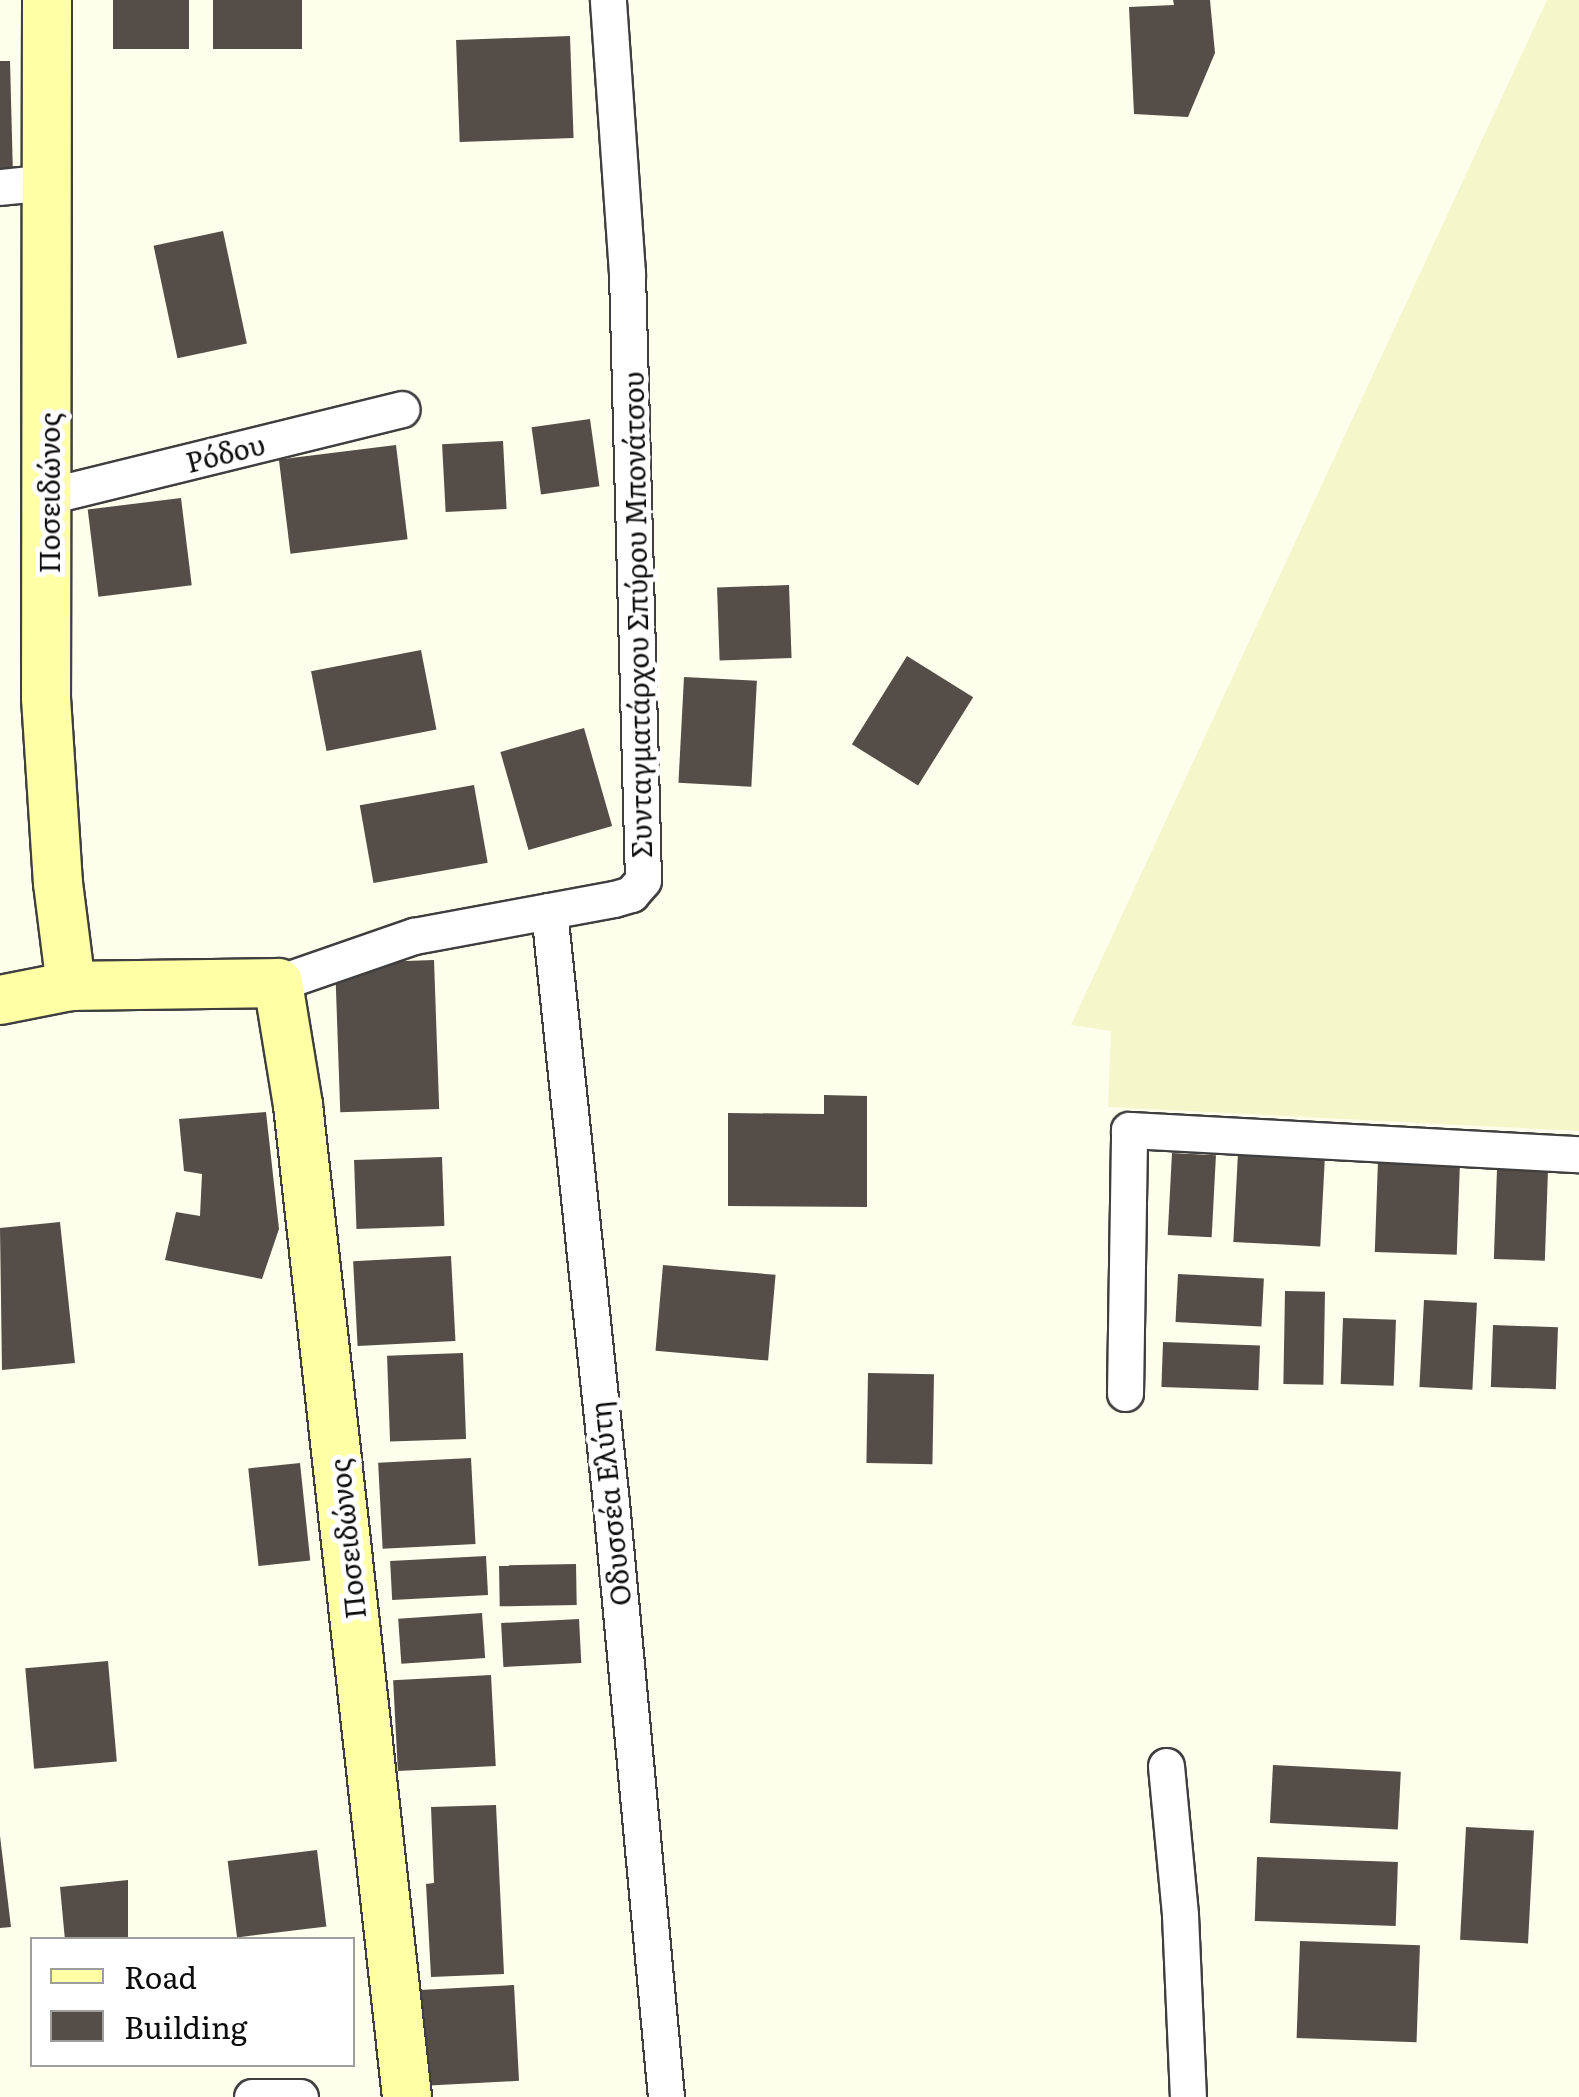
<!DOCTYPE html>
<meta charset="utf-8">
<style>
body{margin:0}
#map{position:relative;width:1579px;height:2097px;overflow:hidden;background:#fffdeb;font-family:Literata,serif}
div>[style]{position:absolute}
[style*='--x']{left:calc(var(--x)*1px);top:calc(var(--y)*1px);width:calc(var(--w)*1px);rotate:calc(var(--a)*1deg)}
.farmland>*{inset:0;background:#f5f6ca}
.building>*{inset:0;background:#554e48;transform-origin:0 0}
.roads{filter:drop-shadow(2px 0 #3f3f3f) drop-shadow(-2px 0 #3f3f3f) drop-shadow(0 2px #3f3f3f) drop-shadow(0 -2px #3f3f3f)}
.street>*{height:35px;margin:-17.5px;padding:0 17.5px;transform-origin:17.5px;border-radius:17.5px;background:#fff}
.secondary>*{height:48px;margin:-24px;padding:0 24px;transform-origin:24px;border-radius:24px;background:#ffffa6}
span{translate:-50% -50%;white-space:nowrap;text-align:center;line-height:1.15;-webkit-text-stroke:10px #fff;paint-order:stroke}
.street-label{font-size:28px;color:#0c0c0c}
.legend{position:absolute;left:30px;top:1937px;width:325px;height:130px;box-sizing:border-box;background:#fff;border:2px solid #9e9e9e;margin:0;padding:12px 18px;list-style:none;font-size:30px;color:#0c0c0c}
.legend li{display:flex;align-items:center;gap:20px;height:50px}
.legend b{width:50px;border:2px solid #9e9e9e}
</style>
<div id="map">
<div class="farmland">
<i style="clip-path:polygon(1547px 0,1579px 0,1579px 1131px,1108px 1107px,1111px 1031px,1071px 1025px)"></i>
</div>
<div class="building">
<i style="left:113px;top:0;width:76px;height:49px"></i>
<i style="left:213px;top:0;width:89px;height:49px"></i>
<i style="clip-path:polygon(1173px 0,1210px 0,1215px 53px,1188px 117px,1134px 114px,1129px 7px,1174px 5px)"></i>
<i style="left:570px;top:36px;width:102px;height:114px;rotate:88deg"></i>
<i style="clip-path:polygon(0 61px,10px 61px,13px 176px,0 176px)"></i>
<i style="left:223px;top:231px;width:115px;height:71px;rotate:78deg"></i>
<i style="left:590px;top:419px;width:68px;height:59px;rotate:82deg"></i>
<i style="left:503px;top:441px;width:68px;height:61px;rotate:87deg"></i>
<i style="left:396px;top:445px;width:95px;height:118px;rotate:83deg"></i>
<i style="left:181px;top:498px;width:88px;height:94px;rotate:83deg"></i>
<i style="left:789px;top:585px;width:73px;height:72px;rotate:88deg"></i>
<i style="left:421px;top:650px;width:81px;height:112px;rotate:79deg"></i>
<i style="left:907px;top:656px;width:78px;height:104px;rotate:32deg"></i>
<i style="left:684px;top:677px;width:73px;height:106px;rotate:3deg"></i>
<i style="left:584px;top:728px;width:102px;height:87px;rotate:74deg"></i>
<i style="left:474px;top:785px;width:79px;height:116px;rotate:80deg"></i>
<i style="left:434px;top:960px;width:149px;height:99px;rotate:88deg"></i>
<i style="clip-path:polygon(824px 1095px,867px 1096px,867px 1207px,728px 1206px,728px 1113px,824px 1114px)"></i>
<i style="clip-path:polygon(266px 1112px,279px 1229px,262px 1279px,165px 1260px,176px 1212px,200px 1216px,202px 1174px,184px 1171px,179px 1119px)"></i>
<i style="left:1172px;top:1153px;width:44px;height:82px;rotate:3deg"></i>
<i style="left:1238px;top:1153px;width:87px;height:89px;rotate:3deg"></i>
<i style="left:442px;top:1157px;width:69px;height:88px;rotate:88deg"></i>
<i style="left:1378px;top:1160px;width:82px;height:92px;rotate:2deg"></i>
<i style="left:1497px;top:1169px;width:51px;height:90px;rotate:2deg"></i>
<i style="clip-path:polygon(60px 1222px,75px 1363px,2px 1370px,0 1228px)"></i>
<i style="left:451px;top:1256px;width:85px;height:98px;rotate:87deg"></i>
<i style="left:663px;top:1265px;width:113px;height:86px;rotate:5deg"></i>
<i style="left:1178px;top:1274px;width:86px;height:48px;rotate:3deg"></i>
<i style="left:1285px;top:1291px;width:40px;height:93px;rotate:1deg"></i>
<i style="left:1424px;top:1300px;width:53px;height:87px;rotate:3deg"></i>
<i style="left:1343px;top:1318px;width:53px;height:66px;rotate:2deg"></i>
<i style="left:1493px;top:1325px;width:65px;height:62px;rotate:2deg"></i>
<i style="left:1163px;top:1342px;width:97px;height:45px;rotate:2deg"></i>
<i style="left:463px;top:1353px;width:86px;height:76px;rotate:88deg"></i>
<i style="left:868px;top:1373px;width:66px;height:90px;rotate:1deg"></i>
<i style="left:471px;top:1458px;width:86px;height:93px;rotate:87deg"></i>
<i style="left:300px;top:1463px;width:98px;height:52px;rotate:84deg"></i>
<i style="left:486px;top:1556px;width:39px;height:96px;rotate:87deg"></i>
<i style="left:576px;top:1564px;width:41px;height:77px;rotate:89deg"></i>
<i style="left:482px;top:1613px;width:45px;height:84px;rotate:86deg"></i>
<i style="left:579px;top:1619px;width:44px;height:78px;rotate:87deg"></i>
<i style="left:108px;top:1661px;width:101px;height:83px;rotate:85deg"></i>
<i style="left:491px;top:1675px;width:91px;height:98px;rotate:87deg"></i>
<i style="left:1273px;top:1765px;width:128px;height:58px;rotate:3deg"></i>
<i style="clip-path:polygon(496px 1805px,504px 1974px,431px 1977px,426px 1884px,434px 1883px,431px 1807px)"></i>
<i style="left:1466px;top:1827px;width:68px;height:113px;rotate:3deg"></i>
<i style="clip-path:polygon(0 1836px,11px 1927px,0 1928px)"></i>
<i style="left:317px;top:1850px;width:77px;height:90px;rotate:83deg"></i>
<i style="left:1257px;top:1857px;width:141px;height:64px;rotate:2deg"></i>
<i style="clip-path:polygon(128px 1880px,128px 1940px,65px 1940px,60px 1887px)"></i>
<i style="left:1300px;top:1941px;width:120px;height:97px;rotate:2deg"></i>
<i style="left:514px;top:1985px;width:96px;height:99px;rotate:87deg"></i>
</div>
<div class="roads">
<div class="street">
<i style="--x:0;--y:187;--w:49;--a:-5.8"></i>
<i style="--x:48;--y:496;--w:364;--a:-13.8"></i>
<i style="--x:549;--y:911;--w:595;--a:84.02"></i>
<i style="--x:611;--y:1503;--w:597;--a:84.71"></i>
<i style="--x:278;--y:983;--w:144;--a:-19.1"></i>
<i style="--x:414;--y:936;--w:203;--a:-10.5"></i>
<i style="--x:614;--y:899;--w:18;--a:-16"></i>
<i style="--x:631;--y:894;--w:18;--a:-49"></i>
<i style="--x:643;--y:880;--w:607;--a:-91.51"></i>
<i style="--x:627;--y:273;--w:274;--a:-94"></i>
<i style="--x:1125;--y:1393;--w:263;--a:-89.1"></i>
<i style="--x:1129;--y:1130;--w:451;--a:3.1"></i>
<i style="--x:1166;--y:1766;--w:150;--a:84.6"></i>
<i style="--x:1180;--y:1915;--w:182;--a:87.5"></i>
<i style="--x:252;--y:2097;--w:48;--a:0"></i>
</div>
<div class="secondary">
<i style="--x:47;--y:0;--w:698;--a:90.08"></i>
<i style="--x:46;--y:698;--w:185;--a:86.3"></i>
<i style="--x:58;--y:883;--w:104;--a:82.8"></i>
<i style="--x:0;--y:1000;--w:72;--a:-11.2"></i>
<i style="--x:71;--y:986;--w:207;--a:-0.8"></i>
<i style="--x:278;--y:983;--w:124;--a:80.7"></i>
<i style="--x:298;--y:1105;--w:998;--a:83.73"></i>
</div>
</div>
<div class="street-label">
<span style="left:225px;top:452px;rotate:-14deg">Ρόδου</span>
<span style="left:48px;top:493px;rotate:-90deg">Ποσειδώνος</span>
<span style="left:636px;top:615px;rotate:-91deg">Συνταγματάρχου Σπύρου Μπονάτσου</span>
<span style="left:609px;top:1504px;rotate:-96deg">Οδυσσέα Ελύτη</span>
<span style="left:346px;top:1539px;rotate:-96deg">Ποσειδώνος</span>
</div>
<ul class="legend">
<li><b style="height:12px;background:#ffffa6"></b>Road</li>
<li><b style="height:28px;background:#554e48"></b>Building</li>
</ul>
</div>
